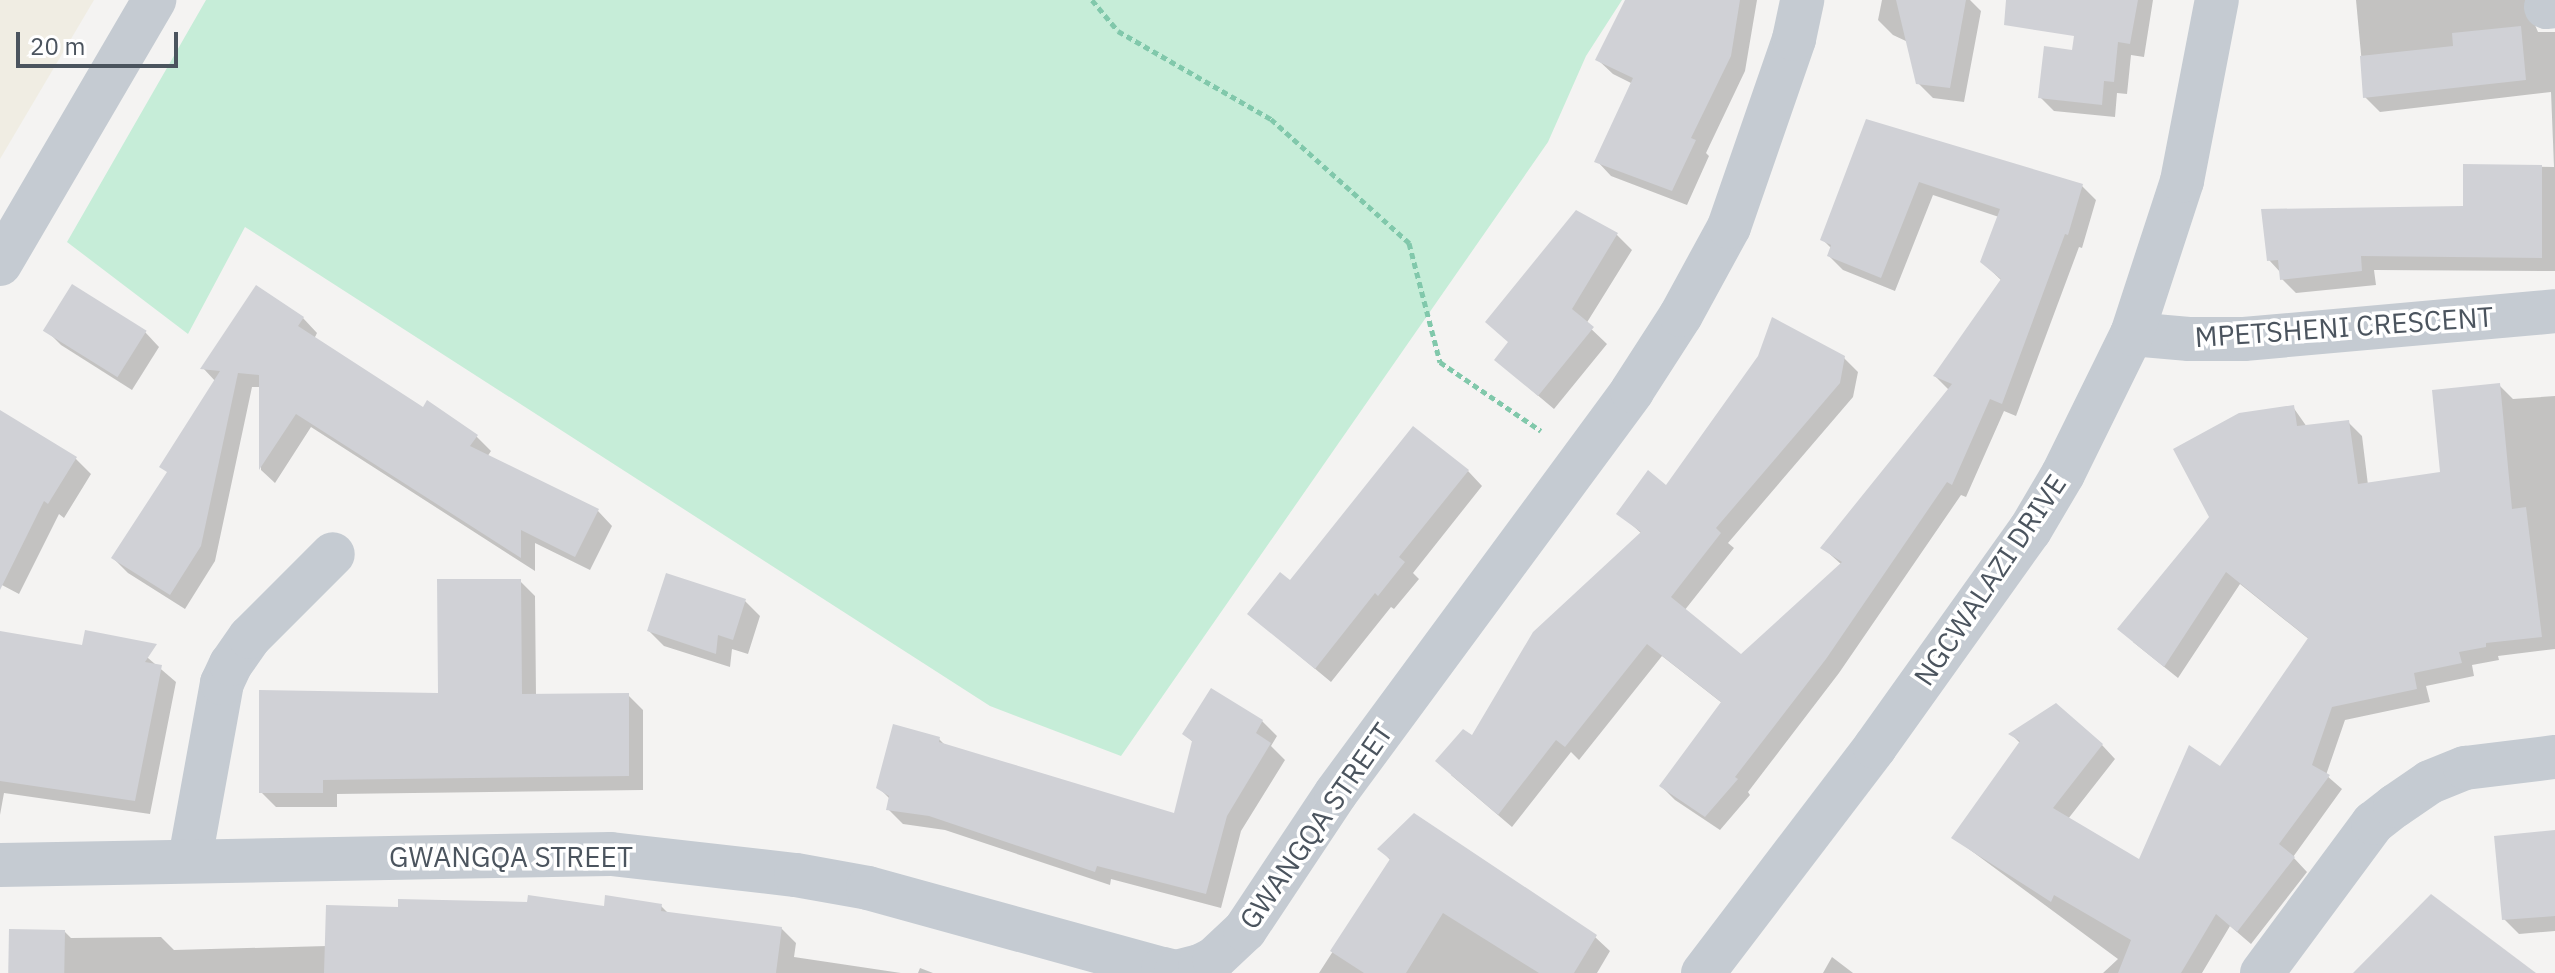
<!DOCTYPE html>
<style>
body{margin:0}
#map{position:relative;width:2555px;height:973px;overflow:hidden;background:#f4f3f2;font-family:"IBM Plex Sans",sans-serif}
div>[style]{position:absolute}
[style*='--x']{left:calc(var(--x)*1px);top:calc(var(--y)*1px);width:calc(var(--w)*1px);rotate:calc(var(--a)*1deg)}
.green>*{inset:0;background:#c6edd8}
.sand>*{inset:0;background:#f0ede3}
.shadow>*{inset:0;background:#0003}
.building>*{inset:0;background:#d0d1d6;transform-origin:0 0}
.path>*{height:5px;margin-top:-2.5px;transform-origin:0;background:repeating-linear-gradient(90deg,#81c8ab 0 6px,transparent 0 10px)}
.minor>*{height:44px;margin:-22px;padding:0 22px;transform-origin:22px;border-radius:22px;background:#c5cbd2}
span{translate:-50% -50%;white-space:nowrap;text-align:center;line-height:1.15;-webkit-text-stroke:7px #fff;paint-order:stroke}
.street-label{font-size:28px;color:#4b545e}
.scale{position:absolute;left:16px;top:32px;width:162px;height:36px;box-sizing:border-box;border:4px solid #4b545e;border-top:0;padding-left:10px;font-size:24px;line-height:28px;white-space:nowrap;color:#4b545e;-webkit-text-stroke:6px #fff;paint-order:stroke}
</style>
<div id="map">
<div class="green">
<i style="clip-path:polygon(206px 0,1622px 0,1586px 56px,1548px 142px,1121px 756px,990px 706px,245px 227px,188px 334px,67px 242px)"></i>
</div>
<div class="sand">
<i style="clip-path:polygon(0 0,94px 0,0 159px)"></i>
</div>
<div class="shadow">
<i style="clip-path:polygon(1627px 0,1757px 0,1745px 71px,1706px 153px,1709px 156px,1687px 205px,1611px 176px,1597px 161px,1633px 84px,1613px 74px,1598px 60px)"></i>
<i style="clip-path:polygon(1882px 0,1970px 0,1981px 11px,1964px 102px,1933px 98px,1918px 83px,1908px 42px,1893px 35px,1878px 20px)"></i>
<i style="clip-path:polygon(2081px 0,2153px 0,2144px 57px,2131px 55px,2127px 94px,2117px 93px,2115px 117px,2054px 111px,2040px 97px,2074px 52px)"></i>
<i style="clip-path:polygon(2356px 0,2549px 0,2535px 25px,2538px 32px,2555px 32px,2555px 271px,2374px 270px,2376px 285px,2296px 293px,2282px 279px,2281px 273px,2269px 260px,2465px 208px,2465px 166px,2554px 167px,2551px 92px,2380px 112px,2365px 97px)"></i>
<i style="clip-path:polygon(1867px 121px,2082px 186px,2096px 200px,2082px 248px,2079px 247px,2016px 416px,2004px 411px,1966px 497px,1961px 495px,1839px 673px,1748px 792px,1750px 795px,1720px 830px,1675px 800px,1661px 786px,1722px 703px,1662px 656px,1579px 760px,1571px 752px,1512px 827px,1451px 775px,1473px 738px,1642px 534px,1619px 513px,1666px 488px,1844px 358px,1858px 372px,1853px 397px,1728px 543px,1734px 548px,1684px 611px,1741px 657px,1842px 565px,1823px 548px,1949px 390px,1935px 376px,2002px 281px,1982px 262px,1999px 217px,1933px 195px,1895px 291px,1843px 270px,1829px 256px,1832px 249px,1823px 240px)"></i>
<i style="clip-path:polygon(1576px 213px,1617px 235px,1632px 250px,1586px 324px,1607px 344px,1554px 409px,1496px 360px,1510px 343px,1487px 322px)"></i>
<i style="clip-path:polygon(303px 318px,317px 333px,314px 339px,424px 409px,476px 436px,491px 451px,487px 457px,598px 511px,612px 526px,590px 570px,535px 543px,535px 571px,311px 427px,275px 483px,261px 470px,261px 387px,252px 387px,215px 561px,185px 609px,128px 573px,113px 558px,168px 473px,216px 382px,203px 368px)"></i>
<i style="clip-path:polygon(46px 330px,145px 332px,159px 347px,132px 390px,61px 345px)"></i>
<i style="clip-path:polygon(2499px 385px,2513px 399px,2555px 396px,2555px 649px,2498px 656px,2499px 660px,2472px 665px,2474px 676px,2426px 686px,2430px 702px,2345px 720px,2326px 775px,2342px 789px,2293px 857px,2307px 872px,2251px 944px,2230px 926px,2202px 973px,2103px 973px,2118px 959px,1954px 838px,2021px 744px,2011px 734px,2102px 745px,2115px 759px,2068px 819px,2140px 862px,2221px 769px,2310px 640px,2240px 584px,2178px 678px,2133px 642px,2212px 517px,2293px 407px,2307px 427px,2348px 422px,2362px 436px,2368px 485px,2443px 474px)"></i>
<i style="clip-path:polygon(0 412px,76px 459px,91px 474px,64px 518px,59px 514px,19px 594px,0 584px)"></i>
<i style="clip-path:polygon(1468px 471px,1482px 486px,1413px 573px,1419px 579px,1394px 609px,1391px 607px,1331px 682px,1249px 614px,1291px 583px)"></i>
<i style="clip-path:polygon(520px 581px,535px 596px,536px 696px,628px 695px,643px 710px,643px 790px,337px 794px,337px 807px,276px 807px,261px 792px,440px 695px)"></i>
<i style="clip-path:polygon(745px 601px,760px 616px,748px 654px,732px 649px,730px 667px,664px 646px,649px 631px)"></i>
<i style="clip-path:polygon(0 633px,148px 658px,176px 682px,150px 814px,4px 793px,0 815px)"></i>
<i style="clip-path:polygon(1262px 721px,1277px 736px,1271px 746px,1285px 760px,1241px 831px,1221px 908px,1111px 879px,1110px 885px,945px 830px,903px 824px,888px 809px,890px 799px,878px 787px,939px 739px,946px 746px,1175px 816px,1194px 743px,1184px 734px)"></i>
<i style="clip-path:polygon(2555px 832px,2555px 931px,2519px 934px,2504px 919px)"></i>
<i style="clip-path:polygon(1380px 849px,1595px 937px,1610px 951px,1597px 973px,1319px 973px,1391px 861px)"></i>
<i style="clip-path:polygon(661px 906px,669px 914px,781px 928px,796px 943px,794px 957px,901px 973px,11px 973px,65px 932px,71px 938px,161px 937px,174px 950px,327px 946px,400px 909px)"></i>
<i style="clip-path:polygon(1832px 957px,1853px 973px,1823px 973px)"></i>
<i style="clip-path:polygon(920px 968px,933px 973px,918px 973px)"></i>
</div>
<div class="building">
<i style="clip-path:polygon(1625px 0,1740px 0,1731px 56px,1691px 138px,1696px 140px,1672px 191px,1594px 162px,1633px 78px,1595px 60px)"></i>
<i style="clip-path:polygon(1896px 0,1966px 0,1950px 88px,1916px 84px)"></i>
<i style="clip-path:polygon(2006px 0,2138px 0,2130px 44px,2118px 42px,2114px 82px,2104px 81px,2102px 105px,2038px 98px,2044px 46px,2072px 50px,2074px 36px,2004px 25px)"></i>
<i style="clip-path:polygon(2521px 26px,2526px 80px,2363px 98px,2360px 56px,2453px 46px,2452px 33px)"></i>
<i style="clip-path:polygon(1866px 119px,2083px 184px,2068px 235px,2065px 234px,2002px 404px,1990px 399px,1952px 485px,1947px 482px,1826px 659px,1735px 777px,1738px 779px,1705px 817px,1659px 786px,1721px 702px,1647px 644px,1565px 747px,1556px 740px,1498px 815px,1435px 761px,1463px 729px,1472px 735px,1533px 632px,1641px 532px,1616px 514px,1648px 470px,1666px 485px,1758px 356px,1772px 317px,1845px 356px,1840px 383px,1716px 528px,1721px 533px,1671px 597px,1741px 654px,1842px 562px,1820px 548px,1952px 384px,1933px 376px,2001px 279px,1980px 262px,2000px 209px,1919px 182px,1881px 278px,1827px 256px,1831px 245px,1820px 240px)"></i>
<i style="clip-path:polygon(2463px 164px,2542px 165px,2542px 258px,2361px 256px,2362px 271px,2280px 280px,2278px 260px,2267px 261px,2261px 209px,2463px 206px)"></i>
<i style="clip-path:polygon(1576px 210px,1618px 233px,1572px 309px,1594px 327px,1538px 396px,1494px 360px,1508px 342px,1485px 322px)"></i>
<i style="left:72px;top:284px;width:88px;height:55px;rotate:32deg"></i>
<i style="clip-path:polygon(256px 285px,304px 317px,298px 326px,423px 407px,427px 400px,478px 435px,470px 446px,599px 509px,575px 557px,521px 530px,521px 558px,296px 414px,259px 470px,259px 375px,238px 373px,201px 546px,170px 595px,111px 558px,167px 472px,159px 467px,220px 371px,200px 369px)"></i>
<i style="clip-path:polygon(2500px 383px,2512px 509px,2526px 507px,2542px 637px,2486px 643px,2486px 647px,2459px 652px,2462px 663px,2414px 673px,2417px 689px,2332px 707px,2312px 765px,2330px 775px,2279px 844px,2295px 857px,2237px 932px,2216px 914px,2181px 973px,2118px 973px,2131px 940px,2054px 895px,2051px 902px,1951px 838px,2020px 741px,2008px 734px,2056px 703px,2103px 744px,2053px 808px,2139px 859px,2189px 745px,2220px 766px,2308px 638px,2226px 572px,2164px 667px,2117px 629px,2209px 517px,2173px 449px,2239px 413px,2294px 405px,2297px 426px,2349px 420px,2358px 484px,2440px 472px,2432px 390px)"></i>
<i style="clip-path:polygon(0 410px,77px 457px,48px 504px,44px 501px,0 590px)"></i>
<i style="clip-path:polygon(1413px 426px,1469px 470px,1399px 557px,1405px 562px,1378px 596px,1375px 593px,1315px 669px,1247px 614px,1280px 572px,1290px 580px)"></i>
<i style="clip-path:polygon(666px 573px,746px 599px,733px 640px,718px 635px,716px 654px,647px 631px)"></i>
<i style="clip-path:polygon(437px 579px,521px 579px,522px 694px,629px 693px,629px 776px,323px 780px,323px 793px,259px 793px,259px 690px,438px 693px)"></i>
<i style="clip-path:polygon(85px 630px,157px 644px,145px 662px,162px 665px,135px 801px,0 781px,0 631px,82px 645px)"></i>
<i style="clip-path:polygon(1211px 688px,1263px 720px,1256px 733px,1271px 743px,1227px 816px,1206px 894px,1097px 866px,1095px 872px,929px 816px,886px 810px,889px 796px,876px 788px,893px 724px,940px 737px,939px 742px,1174px 813px,1192px 741px,1182px 734px)"></i>
<i style="clip-path:polygon(1414px 813px,1597px 935px,1574px 973px,1539px 973px,1443px 913px,1406px 973px,1364px 973px,1330px 951px,1390px 859px,1377px 849px)"></i>
<i style="clip-path:polygon(2555px 830px,2555px 916px,2502px 920px,2494px 836px)"></i>
<i style="clip-path:polygon(2431px 894px,2536px 973px,2353px 973px)"></i>
<i style="clip-path:polygon(528px 895px,604px 906px,605px 895px,662px 904px,661px 911px,782px 927px,776px 973px,324px 973px,326px 905px,398px 907px,398px 899px,527px 902px)"></i>
<i style="left:9px;top:929px;width:56px;height:44px;rotate:1deg"></i>
</div>
<div class="path">
<i style="--x:1092;--y:0;--w:40;--a:50"></i>
<i style="--x:1118;--y:31;--w:177;--a:29.9"></i>
<i style="--x:1271;--y:119;--w:186;--a:41.9"></i>
<i style="--x:1409;--y:243;--w:123;--a:75.4"></i>
<i style="--x:1440;--y:362;--w:122;--a:34.3"></i>
</div>
<div class="minor">
<i style="--x:2546;--y:7;--w:9;--a:-6"></i>
<i style="--x:0;--y:264;--w:306;--a:-59.7"></i>
<i style="--x:2132;--y:334;--w:57;--a:5"></i>
<i style="--x:2189;--y:339;--w:55;--a:0"></i>
<i style="--x:2244;--y:339;--w:312;--a:-5.1"></i>
<i style="--x:190;--y:859;--w:179;--a:-79.7"></i>
<i style="--x:222;--y:683;--w:21;--a:-65"></i>
<i style="--x:231;--y:664;--w:33;--a:-55"></i>
<i style="--x:250;--y:637;--w:117;--a:-45"></i>
<i style="--x:0;--y:865;--w:611;--a:-1.03"></i>
<i style="--x:611;--y:854;--w:186;--a:6.5"></i>
<i style="--x:796;--y:875;--w:73;--a:10.2"></i>
<i style="--x:868;--y:888;--w:306;--a:15.4"></i>
<i style="--x:1163;--y:969;--w:13;--a:13"></i>
<i style="--x:1176;--y:972;--w:25;--a:-14"></i>
<i style="--x:1200;--y:966;--w:16;--a:-27"></i>
<i style="--x:1214;--y:959;--w:42;--a:-43.1"></i>
<i style="--x:1245;--y:930;--w:164;--a:-56.4"></i>
<i style="--x:1336;--y:793;--w:499;--a:-53.6"></i>
<i style="--x:1632;--y:391;--w:90;--a:-57.2"></i>
<i style="--x:1681;--y:315;--w:100;--a:-61.4"></i>
<i style="--x:1729;--y:227;--w:199;--a:-70.9"></i>
<i style="--x:1794;--y:39;--w:40;--a:-78"></i>
<i style="--x:1703;--y:973;--w:284;--a:-52.7"></i>
<i style="--x:1875;--y:747;--w:267;--a:-54.5"></i>
<i style="--x:2030;--y:530;--w:65;--a:-59.5"></i>
<i style="--x:2063;--y:474;--w:156;--a:-63.8"></i>
<i style="--x:2132;--y:334;--w:161;--a:-71.9"></i>
<i style="--x:2182;--y:181;--w:184;--a:-79.1"></i>
<i style="--x:2262;--y:973;--w:187;--a:-53.5"></i>
<i style="--x:2373;--y:823;--w:28;--a:-38"></i>
<i style="--x:2395;--y:806;--w:42;--a:-34.4"></i>
<i style="--x:2430;--y:782;--w:38;--a:-22"></i>
<i style="--x:2465;--y:768;--w:91;--a:-7"></i>
</div>
<div class="street-label">
<span style="left:2344px;top:327px;rotate:-4deg">MPETSHENI CRESCENT</span>
<span style="left:1990px;top:580px;rotate:-56deg">NGCWALAZI DRIVE</span>
<span style="left:1316px;top:826px;rotate:-55deg">GWANGQA STREET</span>
<span style="left:511px;top:857px">GWANGQA STREET</span>
</div>
<div class="scale">20 m</div>
</div>
